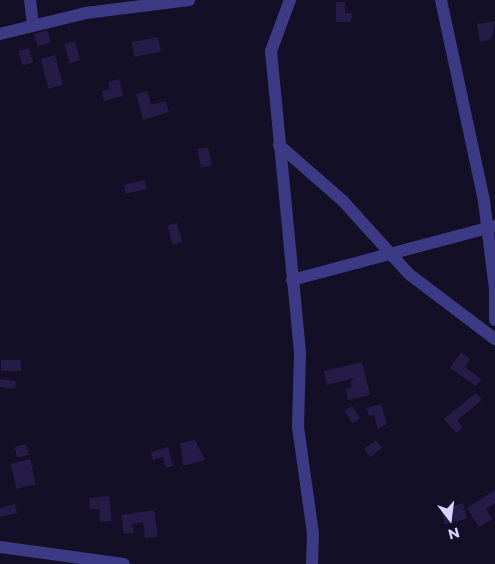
<!DOCTYPE html>
<style>
body{margin:0}
#map{position:relative;width:495px;height:564px;overflow:hidden;background:#130f26;font-family:Montserrat,sans-serif}
div>[style]{position:absolute}
[style*='--x']{left:calc(var(--x)*1px);top:calc(var(--y)*1px);width:calc(var(--w)*1px);rotate:calc(var(--a)*1deg)}
.building>*{inset:0;background:#241b47;transform-origin:0 0}
.street>*{height:12px;margin:-6px;padding:0 6px;transform-origin:6px;border-radius:6px;background:#3d3a85}
span{translate:-50% -50%;white-space:nowrap;text-align:center;line-height:1.15;-webkit-text-stroke:5px #130f26;paint-order:stroke}
.north{position:absolute;left:425px;top:494px;width:50px;height:50px;-webkit-text-stroke:4px #130f26;paint-order:stroke;rotate:165deg;font-size:14px;font-weight:700;line-height:20px;text-align:center;color:#d9d4ff}
.north::after{content:'';display:block;margin:auto;width:18px;height:22px;background:#d9d4ff;clip-path:polygon(50% 0,100% 100%,50% 72%,0 100%)}
</style>
<div id="map">
<div class="building">
<i style="clip-path:polygon(336px 2px,345px 2px,345px 13px,352px 13px,351px 22px,336px 22px)"></i>
<i style="clip-path:polygon(495px 21px,492px 39px,480px 42px,477px 24px)"></i>
<i style="left:47px;top:30px;width:13px;height:14px;rotate:72deg"></i>
<i style="left:158px;top:37px;width:15px;height:27px;rotate:79deg"></i>
<i style="left:75px;top:41px;width:20px;height:11px;rotate:75deg"></i>
<i style="left:29px;top:48px;width:15px;height:11px;rotate:74deg"></i>
<i style="left:55px;top:55px;width:31px;height:15px;rotate:75deg"></i>
<i style="clip-path:polygon(119px 79px,123px 96px,104px 101px,102px 91px,110px 89px,108px 82px)"></i>
<i style="clip-path:polygon(147px 91px,151px 105px,166px 101px,169px 112px,143px 120px,136px 94px)"></i>
<i style="left:208px;top:147px;width:19px;height:11px;rotate:78deg"></i>
<i style="left:145px;top:180px;width:9px;height:22px;rotate:77deg"></i>
<i style="left:177px;top:223px;width:20px;height:10px;rotate:75deg"></i>
<i style="clip-path:polygon(461px 352px,470px 359px,465px 367px,481px 379px,476px 386px,450px 368px)"></i>
<i style="left:1px;top:360px;width:20px;height:11px"></i>
<i style="clip-path:polygon(362px 362px,370px 395px,348px 400px,346px 389px,352px 387px,350px 382px,354px 378px,327px 385px,324px 371px)"></i>
<i style="left:0;top:379px;width:16px;height:8px;rotate:7deg"></i>
<i style="clip-path:polygon(476px 393px,482px 400px,457px 420px,463px 428px,456px 433px,444px 419px)"></i>
<i style="clip-path:polygon(381px 404px,387px 424px,378px 429px,374px 415px,369px 416px,366px 408px)"></i>
<i style="left:352px;top:406px;width:15px;height:9px;rotate:58deg"></i>
<i style="clip-path:polygon(195px 440px,205px 460px,183px 466px,180px 443px)"></i>
<i style="left:376px;top:440px;width:10px;height:15px;rotate:53deg"></i>
<i style="left:26px;top:444px;width:11px;height:12px;rotate:75deg"></i>
<i style="clip-path:polygon(168px 447px,173px 466px,166px 468px,163px 457px,153px 460px,151px 452px)"></i>
<i style="left:30px;top:459px;width:26px;height:20px;rotate:77deg"></i>
<i style="clip-path:polygon(495px 490px,495px 503px,486px 509px,492px 519px,479px 527px,467px 508px)"></i>
<i style="clip-path:polygon(109px 496px,112px 521px,100px 522px,99px 509px,90px 509px,89px 498px)"></i>
<i style="left:463px;top:503px;width:16px;height:23px;rotate:75deg"></i>
<i style="clip-path:polygon(15px 504px,17px 513px,0 517px,0 508px)"></i>
<i style="clip-path:polygon(154px 510px,158px 537px,145px 538px,143px 522px,132px 524px,134px 533px,124px 534px,121px 515px)"></i>
</div>
<div class="street">
<i style="--x:30;--y:0;--w:25;--a:83"></i>
<i style="--x:290;--y:0;--w:54;--a:110.4"></i>
<i style="--x:271;--y:51;--w:304;--a:84.5"></i>
<i style="--x:300;--y:354;--w:73;--a:91.6"></i>
<i style="--x:298;--y:427;--w:108;--a:82"></i>
<i style="--x:313;--y:534;--w:30;--a:92"></i>
<i style="--x:441;--y:0;--w:206;--a:77.9"></i>
<i style="--x:484;--y:201;--w:89;--a:82.9"></i>
<i style="--x:495;--y:289;--w:31;--a:90"></i>
<i style="--x:0;--y:34;--w:89;--a:-13.7"></i>
<i style="--x:86;--y:13;--w:104;--a:-7.2"></i>
<i style="--x:279;--y:145;--w:85;--a:41.2"></i>
<i style="--x:343;--y:201;--w:98;--a:47.9"></i>
<i style="--x:409;--y:274;--w:108;--a:37.1"></i>
<i style="--x:292;--y:280;--w:210;--a:-14.9"></i>
<i style="--x:0;--y:547;--w:125;--a:7.8"></i>
</div>
<div class="north">N</div>
</div>
